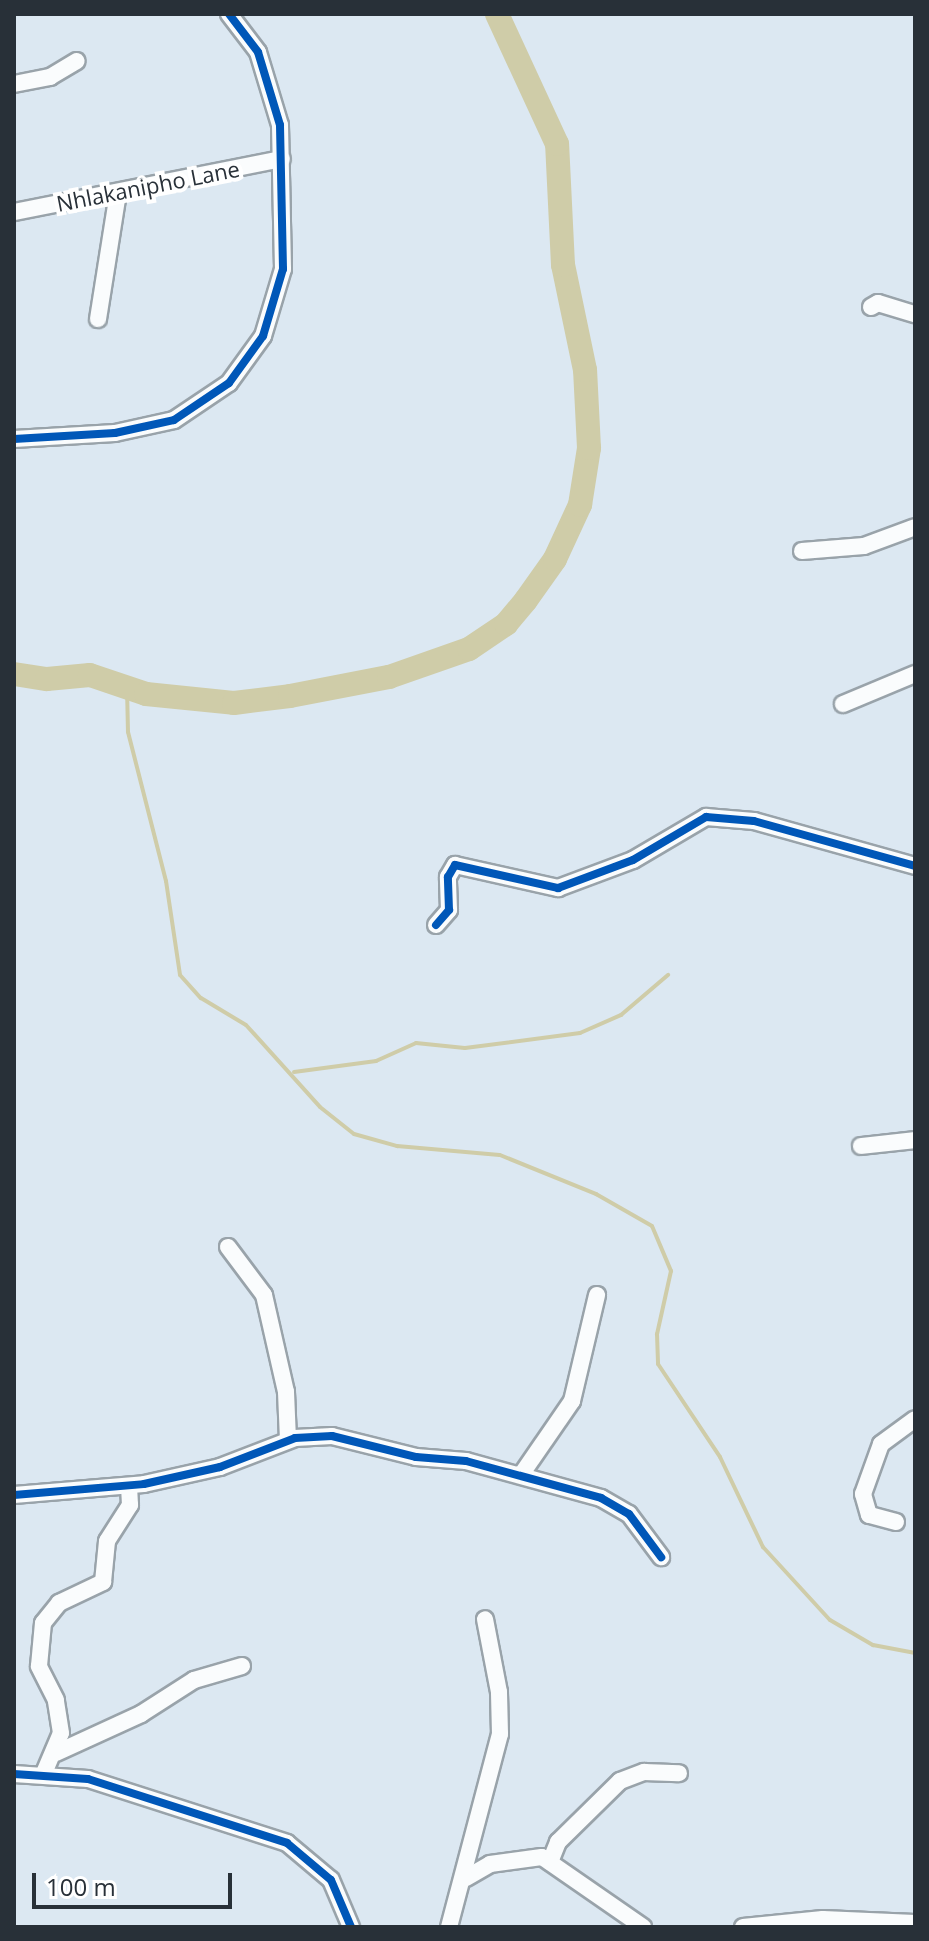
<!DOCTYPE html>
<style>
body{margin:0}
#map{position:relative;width:929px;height:1941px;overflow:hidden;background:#dce8f2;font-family:"Open Sans",sans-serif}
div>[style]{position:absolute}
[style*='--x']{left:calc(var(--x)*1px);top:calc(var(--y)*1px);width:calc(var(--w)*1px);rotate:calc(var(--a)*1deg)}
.stream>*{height:4px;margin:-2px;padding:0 2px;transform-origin:2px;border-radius:2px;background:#cfcca8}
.river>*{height:24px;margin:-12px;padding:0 12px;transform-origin:12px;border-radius:12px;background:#cfcca8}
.roads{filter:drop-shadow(2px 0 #99a3aa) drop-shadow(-2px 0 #99a3aa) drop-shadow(0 2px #99a3aa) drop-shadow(0 -2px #99a3aa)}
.minor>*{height:16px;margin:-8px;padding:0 8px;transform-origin:8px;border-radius:8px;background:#fafcfd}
.cycleway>*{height:8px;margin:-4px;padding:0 4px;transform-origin:4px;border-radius:4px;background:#0057b8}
span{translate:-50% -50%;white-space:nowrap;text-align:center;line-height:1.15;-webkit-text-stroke:8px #fff;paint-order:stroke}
.street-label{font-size:22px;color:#283038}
.frame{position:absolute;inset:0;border:16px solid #283038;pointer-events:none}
.scale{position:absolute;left:32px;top:1873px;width:200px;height:36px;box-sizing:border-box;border:4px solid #283038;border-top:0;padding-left:10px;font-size:24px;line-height:28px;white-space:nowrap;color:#283038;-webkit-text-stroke:6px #fff;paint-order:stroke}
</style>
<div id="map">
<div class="stream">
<i style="--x:127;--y:688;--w:44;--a:88.7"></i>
<i style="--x:128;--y:732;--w:154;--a:75.7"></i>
<i style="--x:166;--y:881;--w:95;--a:81.5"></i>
<i style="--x:180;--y:975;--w:31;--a:48"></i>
<i style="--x:201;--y:998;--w:52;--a:31"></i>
<i style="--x:246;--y:1025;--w:110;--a:47.9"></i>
<i style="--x:320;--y:1107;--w:43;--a:38.5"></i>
<i style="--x:354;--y:1134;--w:45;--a:15.6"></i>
<i style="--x:397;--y:1146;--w:103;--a:5"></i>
<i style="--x:500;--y:1155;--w:104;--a:22.1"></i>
<i style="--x:596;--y:1194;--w:64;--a:29.7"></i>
<i style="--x:652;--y:1226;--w:49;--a:67.1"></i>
<i style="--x:671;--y:1271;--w:65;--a:102.5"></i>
<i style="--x:657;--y:1334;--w:30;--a:88"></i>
<i style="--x:658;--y:1364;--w:112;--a:56.3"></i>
<i style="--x:720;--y:1457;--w:100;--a:64.5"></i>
<i style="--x:763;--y:1547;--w:99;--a:47.5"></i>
<i style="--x:830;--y:1620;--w:50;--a:30.2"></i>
<i style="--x:873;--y:1645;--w:43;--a:10.8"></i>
<i style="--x:294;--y:1072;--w:83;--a:-7.6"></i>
<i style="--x:376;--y:1061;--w:44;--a:-24.2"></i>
<i style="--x:416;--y:1043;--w:49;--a:5.8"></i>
<i style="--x:465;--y:1048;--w:116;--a:-7.4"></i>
<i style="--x:580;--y:1033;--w:45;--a:-23.7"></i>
<i style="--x:621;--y:1015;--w:62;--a:-40.4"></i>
</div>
<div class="river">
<i style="--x:14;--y:674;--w:33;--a:9"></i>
<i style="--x:47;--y:679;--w:43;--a:-5.3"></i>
<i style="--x:90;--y:675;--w:59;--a:18.7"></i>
<i style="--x:146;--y:694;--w:88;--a:5.8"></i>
<i style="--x:234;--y:703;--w:56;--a:-7.1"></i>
<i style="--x:290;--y:696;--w:101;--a:-10.9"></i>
<i style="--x:389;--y:677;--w:85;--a:-19.3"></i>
<i style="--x:469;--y:649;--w:45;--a:-34"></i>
<i style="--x:506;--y:624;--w:31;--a:-50"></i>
<i style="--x:526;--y:600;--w:50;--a:-54.7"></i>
<i style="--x:555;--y:559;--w:60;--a:-65.2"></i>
<i style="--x:580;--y:505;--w:58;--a:-81"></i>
<i style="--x:589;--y:448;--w:78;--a:-92.9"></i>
<i style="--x:585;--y:370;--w:107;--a:-101.8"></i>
<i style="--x:563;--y:265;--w:121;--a:-92.8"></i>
<i style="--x:557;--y:144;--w:143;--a:-114.8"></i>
</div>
<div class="roads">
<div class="minor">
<i style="--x:14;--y:84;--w:37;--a:-11"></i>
<i style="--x:50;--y:77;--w:31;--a:-31"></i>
<i style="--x:14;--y:212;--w:273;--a:-11.2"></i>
<i style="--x:871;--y:307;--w:8;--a:-30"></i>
<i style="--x:878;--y:303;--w:39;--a:17"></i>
<i style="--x:98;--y:319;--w:128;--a:-81"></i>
<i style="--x:14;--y:439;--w:101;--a:-3.4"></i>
<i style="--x:115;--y:433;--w:60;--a:-12.4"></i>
<i style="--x:174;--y:420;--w:66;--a:-33.9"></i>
<i style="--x:229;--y:383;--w:58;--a:-54.1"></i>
<i style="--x:263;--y:336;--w:70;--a:-73.4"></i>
<i style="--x:283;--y:269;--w:144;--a:-91.2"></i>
<i style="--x:280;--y:125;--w:76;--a:-106.8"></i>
<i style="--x:258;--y:52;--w:48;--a:-127.3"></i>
<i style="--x:802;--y:551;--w:62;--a:-4.6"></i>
<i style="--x:864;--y:546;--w:54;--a:-20.4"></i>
<i style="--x:843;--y:704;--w:78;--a:-22.6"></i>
<i style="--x:436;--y:925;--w:20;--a:-49"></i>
<i style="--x:449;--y:910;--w:33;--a:-92"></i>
<i style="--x:448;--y:877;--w:14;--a:-60"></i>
<i style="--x:455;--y:865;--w:106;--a:12.6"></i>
<i style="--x:558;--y:888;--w:80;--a:-20.5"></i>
<i style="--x:633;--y:860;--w:85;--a:-30.5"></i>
<i style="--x:706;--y:817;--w:48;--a:4.8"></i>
<i style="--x:754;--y:821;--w:167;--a:15.6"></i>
<i style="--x:861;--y:1146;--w:54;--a:-6.3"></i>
<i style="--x:228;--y:1247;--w:60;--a:53.1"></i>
<i style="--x:264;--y:1295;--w:99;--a:77.2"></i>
<i style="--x:286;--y:1392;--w:48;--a:87.6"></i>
<i style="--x:521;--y:1475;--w:90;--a:-55.4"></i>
<i style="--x:572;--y:1401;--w:109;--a:-76.7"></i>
<i style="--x:14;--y:1495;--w:130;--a:-4.8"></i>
<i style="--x:144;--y:1484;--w:78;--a:-12.6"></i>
<i style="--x:220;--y:1467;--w:80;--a:-21.1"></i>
<i style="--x:295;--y:1438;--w:37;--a:-3"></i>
<i style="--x:332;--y:1436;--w:87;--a:14"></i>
<i style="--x:416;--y:1457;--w:50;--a:4.6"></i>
<i style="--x:466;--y:1461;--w:140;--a:15.3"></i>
<i style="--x:601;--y:1498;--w:32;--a:30"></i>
<i style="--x:629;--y:1514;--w:54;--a:53.3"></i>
<i style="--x:896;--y:1522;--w:28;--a:-165"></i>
<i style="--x:869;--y:1515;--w:22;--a:-106"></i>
<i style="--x:863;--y:1494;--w:53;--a:-70.2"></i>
<i style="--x:881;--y:1444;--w:42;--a:-36.3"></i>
<i style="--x:56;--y:1753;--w:94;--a:-24.6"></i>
<i style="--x:141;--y:1714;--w:63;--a:-32.7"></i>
<i style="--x:194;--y:1680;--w:50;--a:-16.3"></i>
<i style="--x:44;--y:1773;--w:43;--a:-67"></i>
<i style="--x:61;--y:1733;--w:33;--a:-99"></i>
<i style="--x:56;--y:1700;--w:38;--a:-117"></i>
<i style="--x:39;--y:1666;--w:43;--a:-84.7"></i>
<i style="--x:43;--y:1623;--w:26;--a:-51"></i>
<i style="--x:59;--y:1603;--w:49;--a:-25.5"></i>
<i style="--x:103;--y:1582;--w:41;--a:-84.4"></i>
<i style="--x:107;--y:1541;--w:43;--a:-57.4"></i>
<i style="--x:130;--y:1505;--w:19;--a:-93"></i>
<i style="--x:14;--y:1774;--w:74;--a:3.9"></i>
<i style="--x:88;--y:1779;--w:209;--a:17.8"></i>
<i style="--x:287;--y:1843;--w:57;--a:40.1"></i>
<i style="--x:331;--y:1880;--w:51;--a:66.9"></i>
<i style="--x:550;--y:1862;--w:22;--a:-68"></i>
<i style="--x:558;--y:1842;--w:87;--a:-44.5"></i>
<i style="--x:620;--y:1781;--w:26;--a:-21"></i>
<i style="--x:644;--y:1772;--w:35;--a:2"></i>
<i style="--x:466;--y:1878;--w:28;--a:-30"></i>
<i style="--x:490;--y:1864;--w:52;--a:-7.7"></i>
<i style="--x:542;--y:1857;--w:123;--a:34.7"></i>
<i style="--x:449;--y:1927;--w:200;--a:-75.2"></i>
<i style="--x:500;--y:1734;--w:42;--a:-91.4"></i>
<i style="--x:499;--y:1692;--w:74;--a:-100.9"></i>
<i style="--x:743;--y:1927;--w:80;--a:-5.7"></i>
<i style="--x:823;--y:1919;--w:92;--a:2.5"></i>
</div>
</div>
<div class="cycleway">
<i style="--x:14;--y:439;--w:101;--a:-3.4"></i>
<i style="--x:115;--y:433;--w:60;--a:-12.4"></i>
<i style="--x:174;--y:420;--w:66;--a:-33.9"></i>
<i style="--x:229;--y:383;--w:58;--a:-54.1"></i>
<i style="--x:263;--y:336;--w:70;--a:-73.4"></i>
<i style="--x:283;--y:269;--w:144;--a:-91.2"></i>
<i style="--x:280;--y:125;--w:76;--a:-106.8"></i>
<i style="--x:258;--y:52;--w:48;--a:-127.3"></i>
<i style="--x:436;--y:925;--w:20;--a:-49"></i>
<i style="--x:449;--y:910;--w:33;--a:-92"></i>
<i style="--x:448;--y:877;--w:14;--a:-60"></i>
<i style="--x:455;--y:865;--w:106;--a:12.6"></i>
<i style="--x:558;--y:888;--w:80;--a:-20.5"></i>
<i style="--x:633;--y:860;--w:85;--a:-30.5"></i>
<i style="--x:706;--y:817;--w:48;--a:4.8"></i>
<i style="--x:754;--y:821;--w:167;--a:15.6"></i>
<i style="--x:14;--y:1495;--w:130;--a:-4.8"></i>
<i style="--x:144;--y:1484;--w:78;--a:-12.6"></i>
<i style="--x:220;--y:1467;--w:80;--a:-21.1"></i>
<i style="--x:295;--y:1438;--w:37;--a:-3"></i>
<i style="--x:332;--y:1436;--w:87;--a:14"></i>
<i style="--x:416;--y:1457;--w:50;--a:4.6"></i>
<i style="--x:466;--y:1461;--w:140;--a:15.3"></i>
<i style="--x:601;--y:1498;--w:32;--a:30"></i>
<i style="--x:629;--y:1514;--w:54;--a:53.3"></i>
<i style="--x:14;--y:1774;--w:74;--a:3.9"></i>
<i style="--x:88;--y:1779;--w:209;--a:17.8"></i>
<i style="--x:287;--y:1843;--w:57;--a:40.1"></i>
<i style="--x:331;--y:1880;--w:51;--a:66.9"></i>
</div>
<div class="street-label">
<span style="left:148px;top:186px;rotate:-11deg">Nhlakanipho Lane</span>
</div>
<div class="frame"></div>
<div class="scale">100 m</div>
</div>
